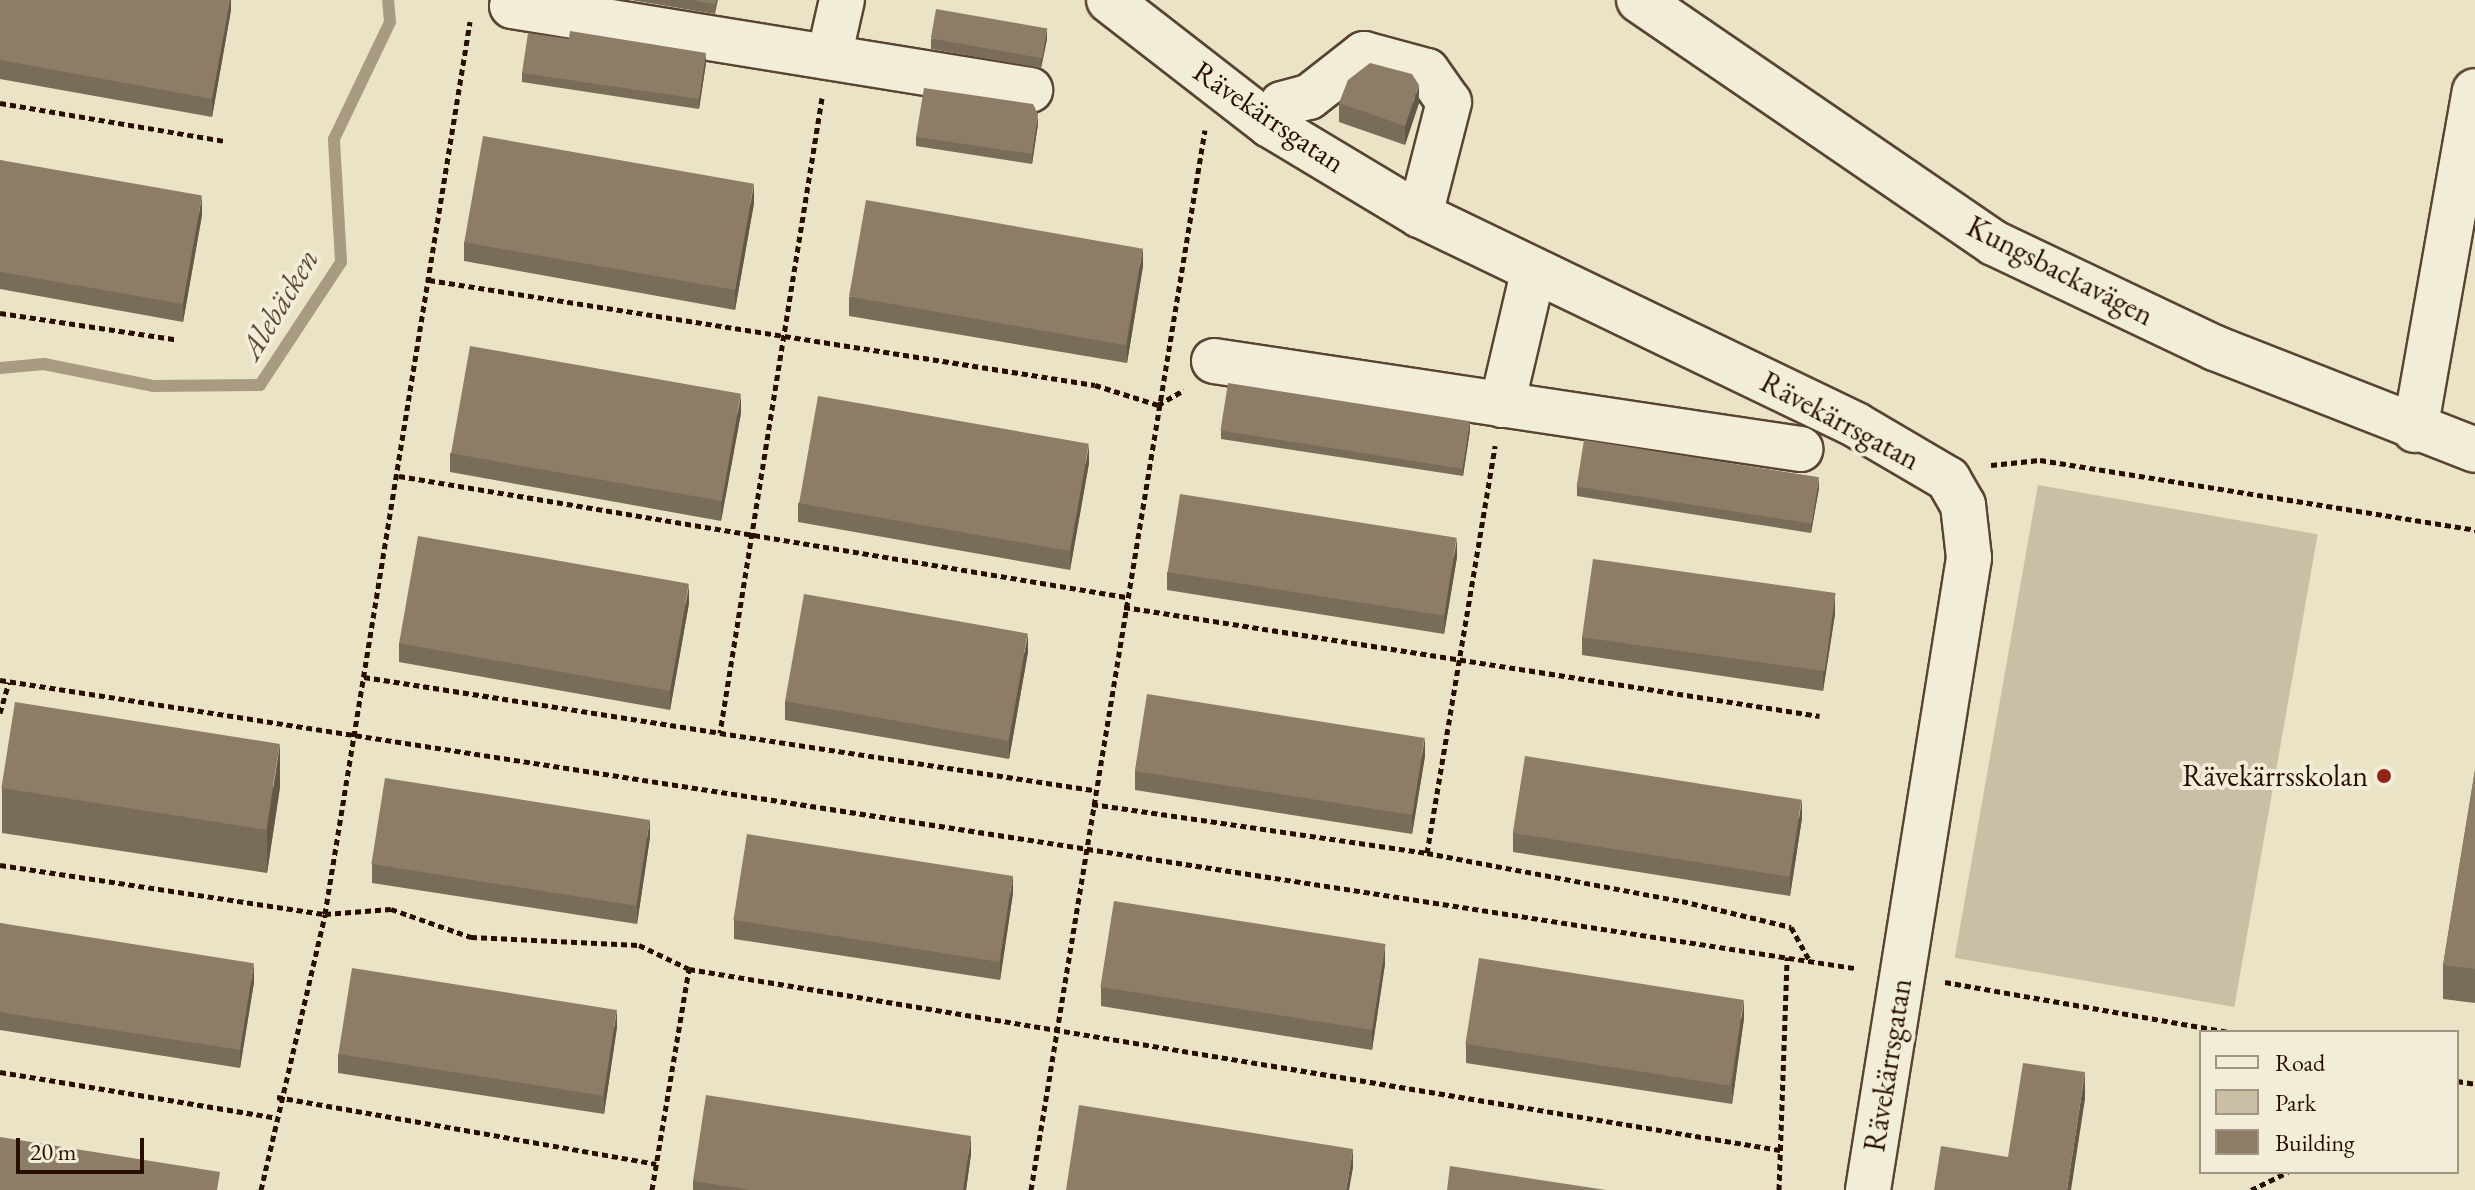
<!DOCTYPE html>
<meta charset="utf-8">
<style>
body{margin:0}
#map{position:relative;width:2475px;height:1190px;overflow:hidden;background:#ebe3c5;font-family:"EB Garamond",serif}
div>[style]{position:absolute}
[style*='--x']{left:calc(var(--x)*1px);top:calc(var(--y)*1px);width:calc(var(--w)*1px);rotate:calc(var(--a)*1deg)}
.green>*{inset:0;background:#cabfa4;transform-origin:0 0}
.stream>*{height:12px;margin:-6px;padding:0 6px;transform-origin:6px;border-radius:6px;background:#a99b82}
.path>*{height:5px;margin-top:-2.5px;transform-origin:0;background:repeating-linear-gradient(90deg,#280e00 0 6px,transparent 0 10px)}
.roads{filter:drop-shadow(2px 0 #594331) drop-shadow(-2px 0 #594331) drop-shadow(0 2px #594331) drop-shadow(0 -2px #594331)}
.minor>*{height:44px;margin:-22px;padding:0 22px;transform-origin:22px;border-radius:22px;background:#f2edd9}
.wall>*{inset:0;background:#796c58}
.shaded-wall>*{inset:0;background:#635847}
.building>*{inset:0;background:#8d7d66;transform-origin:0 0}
.dots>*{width:22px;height:22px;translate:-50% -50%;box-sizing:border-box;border:4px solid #f2edd9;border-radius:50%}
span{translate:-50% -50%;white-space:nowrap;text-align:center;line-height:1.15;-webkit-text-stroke:8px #f2edd9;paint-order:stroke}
.street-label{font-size:30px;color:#280e00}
.poi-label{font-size:30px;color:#280e00}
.right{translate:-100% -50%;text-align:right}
.water-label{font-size:32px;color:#624d3a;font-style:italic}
.legend{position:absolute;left:2199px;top:1030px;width:260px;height:144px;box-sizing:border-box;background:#f2edd9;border:2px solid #a19482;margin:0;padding:10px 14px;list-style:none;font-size:24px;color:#280e00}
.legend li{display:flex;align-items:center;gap:16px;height:40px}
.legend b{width:40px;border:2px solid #a19482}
.scale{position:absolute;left:16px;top:1138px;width:128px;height:36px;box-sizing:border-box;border:4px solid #280e00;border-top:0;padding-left:10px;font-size:24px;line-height:28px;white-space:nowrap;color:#280e00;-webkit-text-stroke:6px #f2edd9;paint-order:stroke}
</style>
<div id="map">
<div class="green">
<i style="left:2038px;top:485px;width:284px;height:480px;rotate:10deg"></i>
</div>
<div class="stream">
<i style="--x:0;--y:368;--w:44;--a:-5.2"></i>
<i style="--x:44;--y:364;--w:111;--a:11.4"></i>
<i style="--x:153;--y:386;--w:107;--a:-0.5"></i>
<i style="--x:260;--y:385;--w:147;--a:-56.6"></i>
<i style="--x:341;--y:262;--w:123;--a:-93.3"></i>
<i style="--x:334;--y:139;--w:130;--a:-64.4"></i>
<i style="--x:390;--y:22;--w:22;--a:-95"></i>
</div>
<div class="path">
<i style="--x:822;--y:98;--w:643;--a:99.13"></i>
<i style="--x:720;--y:733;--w:377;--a:8.7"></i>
<i style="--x:0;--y:103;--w:227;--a:9.6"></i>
<i style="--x:429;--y:280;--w:674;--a:8.96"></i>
<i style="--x:1095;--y:385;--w:66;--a:17.6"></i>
<i style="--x:1158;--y:405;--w:30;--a:-30"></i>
<i style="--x:0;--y:313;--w:177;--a:8.5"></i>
<i style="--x:1991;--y:465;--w:49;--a:-5.8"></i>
<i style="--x:2040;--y:460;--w:441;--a:9.1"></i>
<i style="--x:399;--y:476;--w:737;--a:9.45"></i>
<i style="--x:1124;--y:607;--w:704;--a:8.9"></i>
<i style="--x:364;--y:677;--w:360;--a:8.9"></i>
<i style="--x:0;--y:680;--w:1877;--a:8.83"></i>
<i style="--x:0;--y:713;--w:32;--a:-74"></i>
<i style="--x:1092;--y:804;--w:339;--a:8.3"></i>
<i style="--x:1427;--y:853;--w:259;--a:10.7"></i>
<i style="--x:1682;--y:901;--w:112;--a:13.4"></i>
<i style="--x:1791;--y:927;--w:39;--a:61"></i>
<i style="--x:1427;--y:853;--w:413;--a:-80.5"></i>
<i style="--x:0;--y:865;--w:329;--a:8.6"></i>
<i style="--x:325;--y:914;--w:66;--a:-4.3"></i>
<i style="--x:391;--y:909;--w:85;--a:19.3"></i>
<i style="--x:471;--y:937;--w:168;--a:2.7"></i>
<i style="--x:639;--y:945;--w:55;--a:25.6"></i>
<i style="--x:689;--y:969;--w:1106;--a:9.42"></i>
<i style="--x:1945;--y:982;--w:288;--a:10"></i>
<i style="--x:0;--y:1072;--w:277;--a:9.4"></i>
<i style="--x:2457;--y:1081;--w:18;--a:9"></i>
<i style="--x:277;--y:1097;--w:385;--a:10"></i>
<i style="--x:261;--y:1190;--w:283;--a:-76.9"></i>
<i style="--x:325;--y:914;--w:904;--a:-80.77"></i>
<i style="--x:652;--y:1190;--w:224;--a:-80.5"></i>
<i style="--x:1031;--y:1190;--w:1074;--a:-80.68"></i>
<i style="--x:1779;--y:1190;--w:233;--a:-88"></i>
<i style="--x:2251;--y:1190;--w:41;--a:-25.9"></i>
</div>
<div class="roads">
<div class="minor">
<i style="--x:1109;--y:0;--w:204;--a:37.8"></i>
<i style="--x:1270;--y:125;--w:175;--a:31"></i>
<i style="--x:1420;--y:215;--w:484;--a:25.7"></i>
<i style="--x:1856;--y:425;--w:107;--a:30.4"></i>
<i style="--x:1948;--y:479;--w:30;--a:60"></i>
<i style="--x:1963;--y:505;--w:53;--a:83.5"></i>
<i style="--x:1969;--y:558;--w:640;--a:99.08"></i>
<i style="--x:1639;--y:0;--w:430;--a:34.4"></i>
<i style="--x:1994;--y:243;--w:245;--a:25.4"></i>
<i style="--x:2215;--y:348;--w:279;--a:21.4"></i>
<i style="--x:512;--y:6;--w:525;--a:9.21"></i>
<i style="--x:829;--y:57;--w:58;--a:-77.2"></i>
<i style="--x:1270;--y:125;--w:24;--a:-60"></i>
<i style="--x:1282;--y:104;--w:28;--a:-15"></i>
<i style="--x:1309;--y:97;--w:70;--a:-38"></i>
<i style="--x:1364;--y:54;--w:65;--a:15.1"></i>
<i style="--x:1427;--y:71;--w:38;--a:55"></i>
<i style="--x:1449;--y:102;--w:117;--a:104.4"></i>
<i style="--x:1214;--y:361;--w:593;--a:8.54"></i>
<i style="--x:1502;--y:405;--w:136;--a:-76.8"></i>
<i style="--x:2415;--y:430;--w:344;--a:-80"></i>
</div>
</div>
<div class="wall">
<i style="clip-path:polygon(0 0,231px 0,231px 10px,212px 117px,0 79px)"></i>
<i style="clip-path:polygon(631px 0,718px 0,715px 14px)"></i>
<i style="clip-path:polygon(931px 39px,1047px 39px,1041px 68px,931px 49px)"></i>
<i style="clip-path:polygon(706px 63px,699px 109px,522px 82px,522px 73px)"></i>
<i style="clip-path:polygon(1339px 103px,1419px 103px,1405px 145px,1339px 122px)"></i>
<i style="clip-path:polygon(1038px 124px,1032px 164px,916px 146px,916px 137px)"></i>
<i style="clip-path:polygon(0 160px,202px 215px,183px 322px,0 289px)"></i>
<i style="clip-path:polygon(754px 203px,735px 310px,464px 261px,464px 242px)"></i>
<i style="clip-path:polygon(1143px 266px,1127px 363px,849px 316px,849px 297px)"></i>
<i style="clip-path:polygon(741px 413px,721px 521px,450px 472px,450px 453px)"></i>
<i style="clip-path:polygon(1221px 430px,1470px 430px,1463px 476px,1221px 439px)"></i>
<i style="clip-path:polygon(1089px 463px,1070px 570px,798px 522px,798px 503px)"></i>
<i style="clip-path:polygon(1577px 486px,1819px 488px,1811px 533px,1577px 496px)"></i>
<i style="clip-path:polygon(1457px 557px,1444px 634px,1167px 590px,1167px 572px)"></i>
<i style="clip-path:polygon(689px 603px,670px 710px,399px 662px,399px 643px)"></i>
<i style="clip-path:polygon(1835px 614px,1823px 691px,1582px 655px,1582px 637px)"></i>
<i style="clip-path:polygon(1028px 652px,1009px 759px,785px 720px,785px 701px)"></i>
<i style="clip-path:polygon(1425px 756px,1412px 834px,1135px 790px,1135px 771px)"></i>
<i style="clip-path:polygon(2475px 770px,2475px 1003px,2443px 999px,2443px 965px)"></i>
<i style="clip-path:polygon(280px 787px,267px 873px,2px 833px,2px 788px)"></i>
<i style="clip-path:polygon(1802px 818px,1790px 896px,1513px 852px,1513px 833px)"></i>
<i style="clip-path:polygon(650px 837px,637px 924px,372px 883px,372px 864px)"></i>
<i style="clip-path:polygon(1013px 893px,1000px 980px,734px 939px,734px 920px)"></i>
<i style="clip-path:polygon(0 923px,254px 982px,240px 1068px,0 1030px)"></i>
<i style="clip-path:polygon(1385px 964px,1372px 1050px,1101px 1006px,1101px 987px)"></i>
<i style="clip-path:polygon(1744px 1018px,1732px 1104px,1466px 1063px,1466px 1044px)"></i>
<i style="clip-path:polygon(617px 1027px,604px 1114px,338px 1073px,338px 1054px)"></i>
<i style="clip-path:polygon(971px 1154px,966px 1190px,693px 1190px,693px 1181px)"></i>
</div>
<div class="shaded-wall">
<i style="clip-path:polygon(230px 0,231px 0,231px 10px,212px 117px,212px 99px)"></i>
<i style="clip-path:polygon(1047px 29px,1047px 39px,1041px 68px,1041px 59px)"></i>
<i style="clip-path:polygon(706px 53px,706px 63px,699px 109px,699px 99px)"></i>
<i style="clip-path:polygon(1419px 85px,1419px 103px,1405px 145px,1405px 126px)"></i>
<i style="clip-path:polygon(1038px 114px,1038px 124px,1032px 164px,1032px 154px)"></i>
<i style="clip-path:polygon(754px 184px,754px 203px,735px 310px,735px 291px)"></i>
<i style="clip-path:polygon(202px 196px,202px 215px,183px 322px,183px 303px)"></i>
<i style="clip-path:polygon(1143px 247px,1143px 266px,1127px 363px,1127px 344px)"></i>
<i style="clip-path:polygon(741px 395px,741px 413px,721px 521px,721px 502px)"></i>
<i style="clip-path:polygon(1470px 420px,1470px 430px,1463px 476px,1463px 466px)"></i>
<i style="clip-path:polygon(1089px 445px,1089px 463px,1070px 570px,1070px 551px)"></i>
<i style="clip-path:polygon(1819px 478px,1819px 488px,1811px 533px,1811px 524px)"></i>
<i style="clip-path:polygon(1457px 538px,1457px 557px,1444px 634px,1444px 615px)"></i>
<i style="clip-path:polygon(689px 585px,689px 603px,670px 710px,670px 692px)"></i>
<i style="clip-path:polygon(1835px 595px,1835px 614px,1823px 691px,1823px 673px)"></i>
<i style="clip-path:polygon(1028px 633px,1028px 652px,1009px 759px,1009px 740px)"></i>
<i style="clip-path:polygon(1425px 737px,1425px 756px,1412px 834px,1412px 815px)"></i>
<i style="clip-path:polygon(280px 743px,280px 787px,267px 873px,267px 829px)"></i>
<i style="clip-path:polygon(1802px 799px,1802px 818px,1790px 896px,1790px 877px)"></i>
<i style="clip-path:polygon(650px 818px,650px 837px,637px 924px,637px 905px)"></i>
<i style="clip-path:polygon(1013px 874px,1013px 893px,1000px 980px,1000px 961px)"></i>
<i style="clip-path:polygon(1385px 945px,1385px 964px,1372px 1050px,1372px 1031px)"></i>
<i style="clip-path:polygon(254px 963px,254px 982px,240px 1068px,240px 1049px)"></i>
<i style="clip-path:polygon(1744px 999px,1744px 1018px,1732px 1104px,1732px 1085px)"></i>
<i style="clip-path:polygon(617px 1009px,617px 1027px,604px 1114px,604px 1095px)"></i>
<i style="clip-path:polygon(2085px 1072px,2085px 1099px,2071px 1190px,2067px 1190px)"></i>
<i style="clip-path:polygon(971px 1136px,971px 1154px,966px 1190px,963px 1190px)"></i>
<i style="clip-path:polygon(1353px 1149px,1353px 1168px,1349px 1190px,1346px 1190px)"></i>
</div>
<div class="building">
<i style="clip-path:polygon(0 0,230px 0,212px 99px,0 60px)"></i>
<i style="clip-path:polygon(691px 0,716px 0,715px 4px)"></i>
<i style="left:936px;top:9px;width:113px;height:30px;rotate:10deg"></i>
<i style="clip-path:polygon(570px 31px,706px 53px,699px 99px,522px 73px,528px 33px,569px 39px)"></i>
<i style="clip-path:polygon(1370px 63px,1412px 74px,1419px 85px,1405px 126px,1339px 103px,1348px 80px)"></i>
<i style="clip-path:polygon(924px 88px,1033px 104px,1038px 114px,1032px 154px,916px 137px)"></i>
<i style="left:483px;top:136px;width:275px;height:108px;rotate:10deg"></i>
<i style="left:0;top:160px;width:205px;height:110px;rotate:10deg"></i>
<i style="left:866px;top:200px;width:281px;height:98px;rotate:10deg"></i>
<i style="left:470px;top:346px;width:275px;height:109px;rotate:10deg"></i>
<i style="left:1228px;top:383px;width:245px;height:48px;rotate:9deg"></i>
<i style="left:818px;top:396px;width:275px;height:109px;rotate:10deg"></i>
<i style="left:1584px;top:440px;width:238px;height:47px;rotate:9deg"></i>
<i style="left:1180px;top:494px;width:280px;height:79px;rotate:9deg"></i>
<i style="left:418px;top:536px;width:275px;height:109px;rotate:10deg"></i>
<i style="left:1593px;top:559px;width:245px;height:79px;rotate:8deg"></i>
<i style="left:804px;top:594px;width:227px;height:109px;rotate:10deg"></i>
<i style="left:1147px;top:694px;width:281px;height:78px;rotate:9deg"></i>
<i style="left:15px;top:702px;width:268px;height:87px;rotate:9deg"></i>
<i style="left:1525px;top:756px;width:280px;height:78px;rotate:9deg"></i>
<i style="clip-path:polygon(2475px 770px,2475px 969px,2443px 965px)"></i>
<i style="left:385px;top:778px;width:268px;height:87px;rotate:9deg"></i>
<i style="left:747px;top:834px;width:269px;height:87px;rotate:9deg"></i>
<i style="left:1114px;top:901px;width:275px;height:87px;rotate:9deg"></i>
<i style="left:0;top:923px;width:257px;height:88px;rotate:9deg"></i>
<i style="left:1479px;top:958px;width:268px;height:87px;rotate:9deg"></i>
<i style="left:352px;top:968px;width:268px;height:87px;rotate:9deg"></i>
<i style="clip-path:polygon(2023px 1063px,2085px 1072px,2067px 1190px,1934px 1190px,1941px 1146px,2008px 1157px)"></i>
<i style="clip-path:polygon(706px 1095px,971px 1136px,963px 1190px,751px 1190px,693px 1181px)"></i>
<i style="clip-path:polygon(1079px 1105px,1353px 1149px,1346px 1190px,1066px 1190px)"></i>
<i style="clip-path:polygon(0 1137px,220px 1172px,217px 1190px,0 1190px)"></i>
<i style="clip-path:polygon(1450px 1166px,1606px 1190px,1447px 1190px)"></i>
</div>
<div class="dots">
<i style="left:2384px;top:776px;background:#8f2418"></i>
</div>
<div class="street-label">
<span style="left:1269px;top:117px;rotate:34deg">Rävekärrsgatan</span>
<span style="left:2060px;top:271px;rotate:27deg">Kungsbackavägen</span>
<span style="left:1840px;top:421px;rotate:28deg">Rävekärrsgatan</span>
<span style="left:1888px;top:1065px;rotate:-81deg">Rävekärrsgatan</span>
</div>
<div class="poi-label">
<span class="right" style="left:2368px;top:776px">Rävekärrsskolan</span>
</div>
<div class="water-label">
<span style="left:279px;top:304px;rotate:-59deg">Alebäcken</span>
</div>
<ul class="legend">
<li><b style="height:10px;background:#f2edd9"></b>Road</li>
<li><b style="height:22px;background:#cabfa4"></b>Park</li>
<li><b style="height:22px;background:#8d7d66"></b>Building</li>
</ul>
<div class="scale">20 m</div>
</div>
